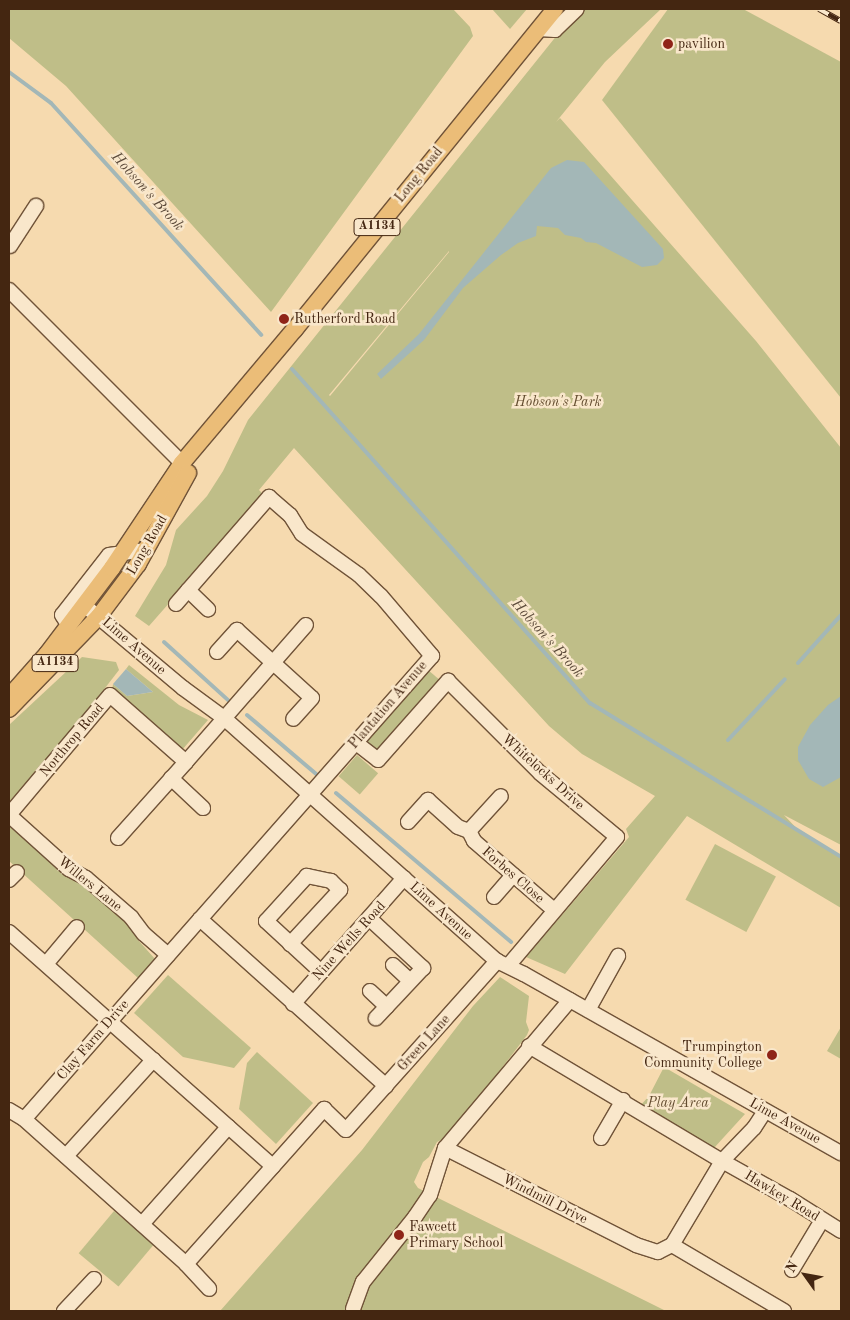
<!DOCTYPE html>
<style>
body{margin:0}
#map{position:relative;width:850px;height:1320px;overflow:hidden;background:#f6daaf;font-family:"Old Standard TT",serif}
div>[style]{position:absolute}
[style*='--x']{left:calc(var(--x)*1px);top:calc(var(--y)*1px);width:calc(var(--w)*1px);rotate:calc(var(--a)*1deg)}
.green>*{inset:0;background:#bfbe88;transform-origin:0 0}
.water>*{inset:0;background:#a3b7b7}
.stream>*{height:4px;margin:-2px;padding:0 2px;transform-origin:2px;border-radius:2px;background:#a3b7b7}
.roads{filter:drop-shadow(1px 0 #705338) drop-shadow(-1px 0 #705338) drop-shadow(0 1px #705338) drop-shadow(0 -1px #705338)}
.minor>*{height:14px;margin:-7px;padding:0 7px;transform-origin:7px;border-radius:7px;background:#f9e7cb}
.major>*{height:16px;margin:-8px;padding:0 8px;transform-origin:8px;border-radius:8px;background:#ebbd78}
.rail>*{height:5.5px;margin-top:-2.75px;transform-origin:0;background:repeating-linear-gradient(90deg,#f9e7cb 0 11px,#442611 0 22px);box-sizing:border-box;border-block:1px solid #442611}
.dots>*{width:14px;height:14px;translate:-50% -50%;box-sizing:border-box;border:2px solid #f9e7cb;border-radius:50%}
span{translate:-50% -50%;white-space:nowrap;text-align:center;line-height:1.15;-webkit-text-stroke:5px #f9e7cb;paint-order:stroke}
.shield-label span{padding:1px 4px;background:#f9e7cb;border:1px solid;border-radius:4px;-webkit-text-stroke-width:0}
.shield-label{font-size:12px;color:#442611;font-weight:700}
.poi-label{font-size:14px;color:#442611}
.left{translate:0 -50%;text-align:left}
.right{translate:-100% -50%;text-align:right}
.street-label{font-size:14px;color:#442611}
.park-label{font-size:14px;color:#634c2f;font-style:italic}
.water-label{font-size:15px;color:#5c4a3a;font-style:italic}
.frame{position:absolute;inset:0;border:10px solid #442611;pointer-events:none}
.north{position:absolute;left:780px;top:1250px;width:50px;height:50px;-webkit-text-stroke:4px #f9e7cb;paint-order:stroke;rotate:302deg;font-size:14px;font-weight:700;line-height:20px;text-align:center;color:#442611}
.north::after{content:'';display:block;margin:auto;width:18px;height:22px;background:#442611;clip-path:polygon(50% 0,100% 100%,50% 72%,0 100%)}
</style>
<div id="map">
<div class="green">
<i style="clip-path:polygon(9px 9px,453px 9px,470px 27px,473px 36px,271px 312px,66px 86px,9px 38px)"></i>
<i style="clip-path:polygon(492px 9px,527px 9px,510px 29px)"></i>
<i style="clip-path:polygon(evenodd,578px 9px,661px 9px,605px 62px,556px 122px,560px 118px,756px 341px,841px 448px,841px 845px,784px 815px,801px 833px,841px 858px,841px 908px,687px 816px,565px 974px,526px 957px,629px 837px,626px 829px,655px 796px,582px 754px,549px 726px,294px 448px,259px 490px,264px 495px,149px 626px,135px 616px,166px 565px,176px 530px,207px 496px,223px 471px,248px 420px,578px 9px,449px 251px,449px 252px,330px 396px,329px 395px,449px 251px)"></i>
<i style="clip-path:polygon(668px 9px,743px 9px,841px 62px,841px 398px,602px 100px)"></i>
<i style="clip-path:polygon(82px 657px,116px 662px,119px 670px,71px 732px,9px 802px,9px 725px)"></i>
<i style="clip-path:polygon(129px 665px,179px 705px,208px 720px,182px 750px,112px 691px,113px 684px,127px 696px,153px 692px,126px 669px)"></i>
<i style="clip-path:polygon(428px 670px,441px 681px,382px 749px,375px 751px,367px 745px,368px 736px)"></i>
<i style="left:357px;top:755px;width:28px;height:28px;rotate:41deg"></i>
<i style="clip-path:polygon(9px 822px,82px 880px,128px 920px,138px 940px,155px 959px,138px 978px,9px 861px)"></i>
<i style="left:715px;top:844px;width:69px;height:63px;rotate:28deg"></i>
<i style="clip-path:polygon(168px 975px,251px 1048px,234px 1068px,183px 1057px,134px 1013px)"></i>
<i style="clip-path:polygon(500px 977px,529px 996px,526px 1022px,529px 1030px,527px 1035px,450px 1136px,437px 1142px,429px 1157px,423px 1162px,414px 1182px,418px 1188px,666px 1311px,220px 1311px,362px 1150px,473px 1006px)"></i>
<i style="clip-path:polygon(841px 1027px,841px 1059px,827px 1051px)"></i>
<i style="clip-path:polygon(257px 1052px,313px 1103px,276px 1144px,239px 1109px,247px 1063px)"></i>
<i style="clip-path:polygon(664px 1067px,745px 1114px,714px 1148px,705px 1142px,698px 1142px,640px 1106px,649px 1096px)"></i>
<i style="left:114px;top:1211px;width:52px;height:55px;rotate:40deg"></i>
</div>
<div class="water">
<i style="clip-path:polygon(567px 160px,584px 162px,663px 249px,664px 258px,657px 265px,642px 267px,596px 243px,586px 242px,581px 238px,565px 235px,558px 228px,537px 226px,536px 236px,518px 243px,501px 255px,463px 288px,424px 340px,381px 379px,377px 374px,419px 334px,551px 168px)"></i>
<i style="clip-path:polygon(126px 669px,153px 692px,127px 696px,113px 684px)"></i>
<i style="clip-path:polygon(841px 696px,841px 777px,823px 787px,809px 779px,798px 760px,798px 747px,810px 725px,828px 705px)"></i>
</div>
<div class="stream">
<i style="--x:9;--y:72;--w:52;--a:36.4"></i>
<i style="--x:51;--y:103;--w:313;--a:47.8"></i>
<i style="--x:292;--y:369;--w:448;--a:48.3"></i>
<i style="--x:590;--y:703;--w:294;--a:31.5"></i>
<i style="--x:164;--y:642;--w:88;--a:42.2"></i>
<i style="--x:798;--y:663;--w:64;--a:-48.1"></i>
<i style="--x:247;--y:715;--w:91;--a:40.5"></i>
<i style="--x:728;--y:740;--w:83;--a:-46.9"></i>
<i style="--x:336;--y:793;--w:230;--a:40.4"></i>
</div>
<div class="roads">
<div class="minor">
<i style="--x:539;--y:29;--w:16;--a:4"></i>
<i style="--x:555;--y:30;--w:30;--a:-44"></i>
<i style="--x:10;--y:246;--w:48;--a:-57"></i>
<i style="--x:9;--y:290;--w:245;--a:45"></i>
<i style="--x:188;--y:590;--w:28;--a:44"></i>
<i style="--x:176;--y:604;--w:142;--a:-49"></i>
<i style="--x:269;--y:497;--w:28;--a:41"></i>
<i style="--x:290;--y:515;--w:22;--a:58"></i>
<i style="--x:302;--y:534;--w:70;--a:35.7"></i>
<i style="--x:359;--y:575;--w:30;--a:44"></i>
<i style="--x:381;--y:596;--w:79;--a:49.6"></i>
<i style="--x:432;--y:656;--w:351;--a:131.4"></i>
<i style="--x:200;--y:919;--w:250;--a:41.9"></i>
<i style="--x:84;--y:605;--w:129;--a:40"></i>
<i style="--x:183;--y:688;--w:51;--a:36.2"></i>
<i style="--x:224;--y:718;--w:365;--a:41.7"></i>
<i style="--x:497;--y:961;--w:30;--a:26"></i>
<i style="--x:524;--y:974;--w:364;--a:29.5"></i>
<i style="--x:69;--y:626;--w:13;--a:-122"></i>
<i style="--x:62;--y:615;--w:76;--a:-51.9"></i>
<i style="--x:109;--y:555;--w:37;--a:-8"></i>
<i style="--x:217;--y:652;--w:30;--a:-48"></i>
<i style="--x:237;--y:630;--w:101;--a:42.2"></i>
<i style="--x:312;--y:698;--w:28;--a:132"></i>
<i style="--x:355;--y:742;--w:29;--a:38"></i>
<i style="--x:378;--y:760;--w:106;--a:-48.5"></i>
<i style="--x:448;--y:681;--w:130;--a:45"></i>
<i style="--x:540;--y:773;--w:100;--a:39.7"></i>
<i style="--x:617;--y:837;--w:167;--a:130.2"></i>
<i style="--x:186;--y:762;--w:182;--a:-48.8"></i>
<i style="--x:171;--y:778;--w:44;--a:43.2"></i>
<i style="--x:408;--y:822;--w:30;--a:-48"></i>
<i style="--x:428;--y:800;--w:40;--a:42"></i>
<i style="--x:458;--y:827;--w:12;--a:20"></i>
<i style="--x:469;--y:831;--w:11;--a:63"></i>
<i style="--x:474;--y:841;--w:106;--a:40.8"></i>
<i style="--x:469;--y:831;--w:47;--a:-47.6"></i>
<i style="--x:118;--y:838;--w:102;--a:-48.2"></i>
<i style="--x:186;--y:762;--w:101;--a:-138.6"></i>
<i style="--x:110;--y:695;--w:157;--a:130.1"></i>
<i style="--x:9;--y:815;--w:81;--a:42"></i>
<i style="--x:69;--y:869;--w:19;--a:28"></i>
<i style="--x:86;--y:878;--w:60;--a:40.9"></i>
<i style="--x:131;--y:917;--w:21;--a:53"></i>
<i style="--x:144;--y:934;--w:32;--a:41"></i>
<i style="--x:9;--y:880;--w:11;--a:-45"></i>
<i style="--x:494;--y:897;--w:29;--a:-49"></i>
<i style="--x:369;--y:918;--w:74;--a:42.8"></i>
<i style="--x:423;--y:968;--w:69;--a:133.2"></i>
<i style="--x:200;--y:919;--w:266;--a:131.3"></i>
<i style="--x:24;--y:1119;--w:217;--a:41.8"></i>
<i style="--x:186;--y:1264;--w:208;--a:-48.3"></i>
<i style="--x:324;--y:1109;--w:30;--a:44"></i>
<i style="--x:346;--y:1130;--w:227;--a:-48.2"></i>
<i style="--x:9;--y:932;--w:353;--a:41.6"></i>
<i style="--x:290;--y:944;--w:74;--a:-47.2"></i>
<i style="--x:340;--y:890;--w:13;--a:-135"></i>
<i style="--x:331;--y:881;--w:25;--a:-168"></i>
<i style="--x:307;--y:876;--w:61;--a:132.3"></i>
<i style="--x:266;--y:921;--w:75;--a:42.8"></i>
<i style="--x:46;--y:964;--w:48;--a:-50"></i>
<i style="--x:393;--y:965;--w:23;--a:43"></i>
<i style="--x:370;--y:991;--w:23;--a:43"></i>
<i style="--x:570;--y:1000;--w:194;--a:130.2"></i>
<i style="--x:445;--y:1148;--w:214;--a:26.9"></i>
<i style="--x:636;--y:1245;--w:23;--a:18"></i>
<i style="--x:658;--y:1252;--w:16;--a:-27"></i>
<i style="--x:672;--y:1245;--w:98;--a:-59.2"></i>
<i style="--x:722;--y:1161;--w:46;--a:-45.9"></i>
<i style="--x:754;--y:1128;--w:20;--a:-57"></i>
<i style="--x:293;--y:1004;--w:168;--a:-48.6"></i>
<i style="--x:588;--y:1010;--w:62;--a:-60.9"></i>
<i style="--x:529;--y:1046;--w:225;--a:30.8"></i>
<i style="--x:722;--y:1161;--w:78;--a:29.2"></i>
<i style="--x:790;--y:1199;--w:60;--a:32.1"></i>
<i style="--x:9;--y:1110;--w:17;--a:31"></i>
<i style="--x:601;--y:1138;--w:44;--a:-59.9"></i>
<i style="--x:66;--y:1156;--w:130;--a:-47.8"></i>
<i style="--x:142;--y:1224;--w:130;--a:-48.4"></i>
<i style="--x:672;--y:1245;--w:130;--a:30.5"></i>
<i style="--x:186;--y:1264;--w:34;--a:47"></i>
<i style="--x:792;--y:1270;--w:58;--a:-59"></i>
<i style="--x:353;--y:1309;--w:29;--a:-70"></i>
<i style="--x:363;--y:1282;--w:83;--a:-51.3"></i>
<i style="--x:415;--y:1217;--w:27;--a:-56"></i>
<i style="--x:430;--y:1195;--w:49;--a:-72.3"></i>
<i style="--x:64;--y:1311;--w:44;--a:-46.8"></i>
</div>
<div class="major">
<i style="--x:9;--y:697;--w:57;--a:-48.5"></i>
<i style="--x:47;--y:654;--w:108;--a:-52.9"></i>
<i style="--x:112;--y:568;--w:126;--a:-56.3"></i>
<i style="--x:182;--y:463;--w:175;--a:-49.9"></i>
<i style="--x:295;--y:329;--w:412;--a:-50.9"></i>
<i style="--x:9;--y:709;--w:129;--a:-45.9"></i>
<i style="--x:99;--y:616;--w:65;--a:-53.1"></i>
<i style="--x:138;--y:564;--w:104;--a:-61.2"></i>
</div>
</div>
<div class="rail">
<i style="--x:819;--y:9;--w:25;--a:29"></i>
</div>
<div class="dots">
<i style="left:668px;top:44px;background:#8f2418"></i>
<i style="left:284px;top:319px;background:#8f2418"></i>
<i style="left:772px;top:1055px;background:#8f2418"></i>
<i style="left:399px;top:1235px;background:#8f2418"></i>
</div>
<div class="shield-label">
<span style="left:377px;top:227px">A1134</span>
<span style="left:55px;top:663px">A1134</span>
</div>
<div class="poi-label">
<span class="left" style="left:678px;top:44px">pavilion</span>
<span class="left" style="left:294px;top:319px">Rutherford Road</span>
<span class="right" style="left:762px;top:1055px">Trumpington<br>Community College</span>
<span class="left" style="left:409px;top:1235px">Fawcett<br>Primary School</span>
</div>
<div class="street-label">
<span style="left:419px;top:175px;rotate:-51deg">Long Road</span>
<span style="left:147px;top:545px;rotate:-60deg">Long Road</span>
<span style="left:134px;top:646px;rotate:41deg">Lime Avenue</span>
<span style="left:388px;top:705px;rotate:-49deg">Plantation Avenue</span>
<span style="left:72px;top:740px;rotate:-50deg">Northrop Road</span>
<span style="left:543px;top:772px;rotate:42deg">Whitelocks Drive</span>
<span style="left:513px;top:875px;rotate:41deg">Forbes Close</span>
<span style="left:90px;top:884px;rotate:39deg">Willers Lane</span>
<span style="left:441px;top:911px;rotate:42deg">Lime Avenue</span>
<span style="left:349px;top:941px;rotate:-48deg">Nine Wells Road</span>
<span style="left:93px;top:1040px;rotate:-49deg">Clay Farm Drive</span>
<span style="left:424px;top:1043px;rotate:-48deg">Green Lane</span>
<span style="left:785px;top:1121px;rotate:29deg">Lime Avenue</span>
<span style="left:782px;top:1196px;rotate:31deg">Hawkey Road</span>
<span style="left:545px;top:1199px;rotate:27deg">Windmill Drive</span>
</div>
<div class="park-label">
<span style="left:558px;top:402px">Hobson's Park</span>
<span style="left:678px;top:1103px">Play Area</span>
</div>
<div class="water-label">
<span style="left:147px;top:192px;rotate:48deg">Hobson's Brook</span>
<span style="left:547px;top:639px;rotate:48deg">Hobson's Brook</span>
</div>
<div class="frame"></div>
<div class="north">N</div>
</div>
